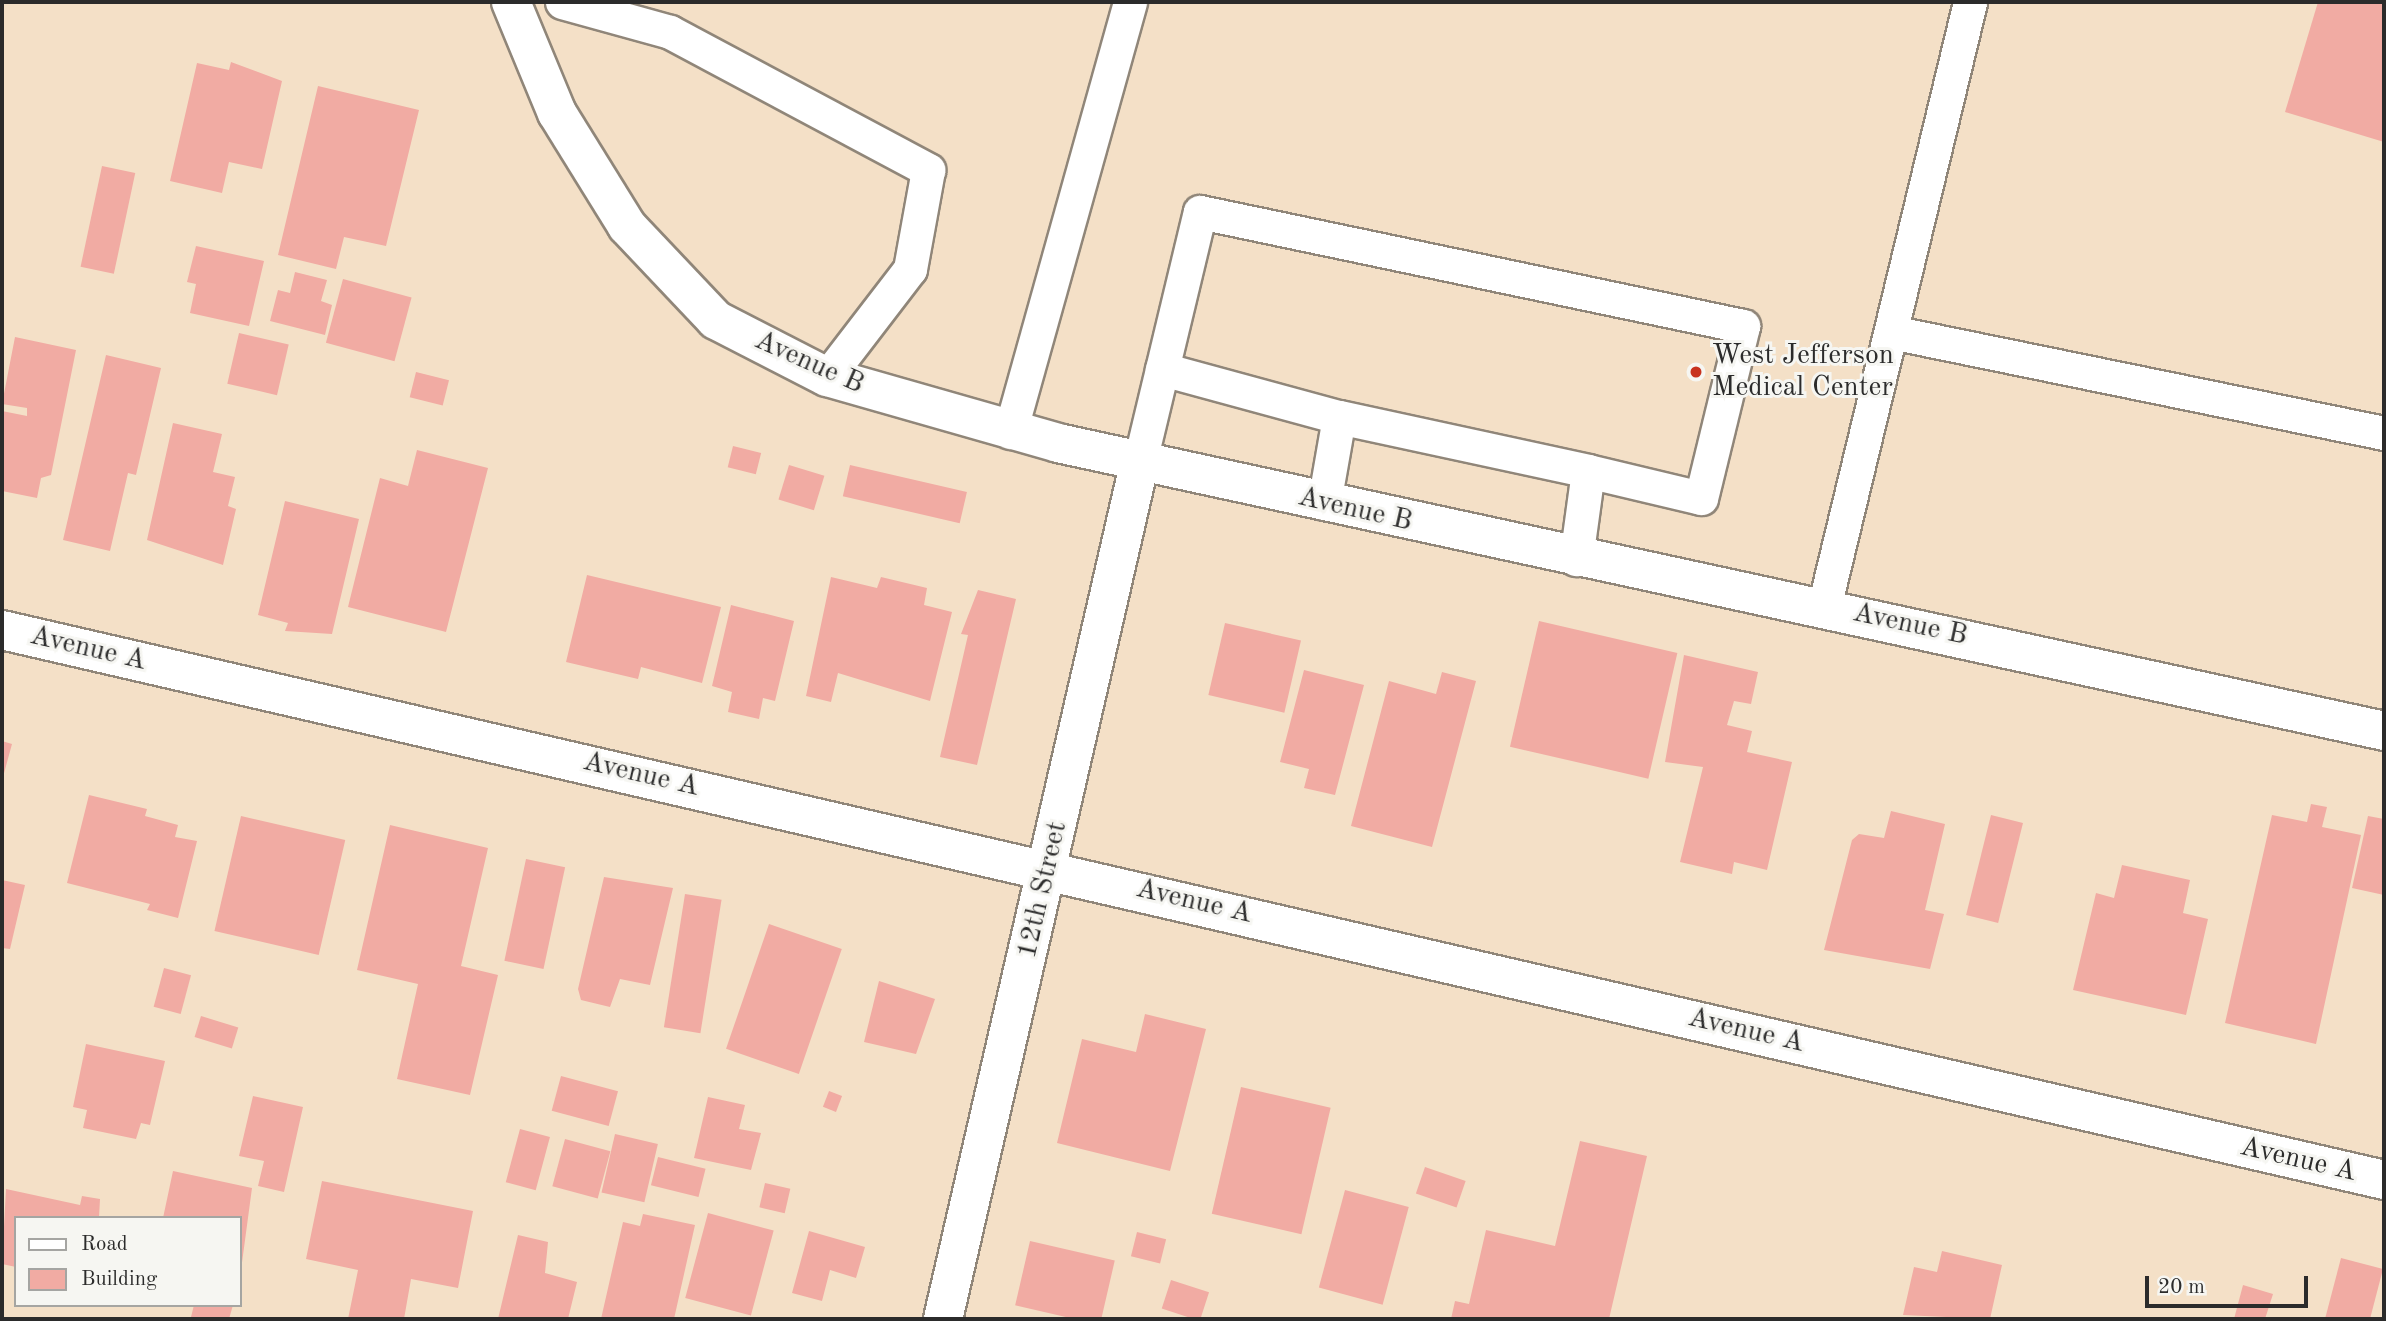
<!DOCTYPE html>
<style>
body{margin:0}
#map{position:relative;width:2386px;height:1321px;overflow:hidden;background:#f4e0c7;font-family:"Old Standard TT",serif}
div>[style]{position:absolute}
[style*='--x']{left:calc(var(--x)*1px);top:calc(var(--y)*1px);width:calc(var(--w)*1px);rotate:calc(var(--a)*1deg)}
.building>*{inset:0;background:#f1aba3;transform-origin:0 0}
.roads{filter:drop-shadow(2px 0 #908679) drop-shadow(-2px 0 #908679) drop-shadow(0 2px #908679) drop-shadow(0 -2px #908679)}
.service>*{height:33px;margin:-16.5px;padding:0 16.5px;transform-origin:16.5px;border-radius:16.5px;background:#fff}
.minor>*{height:38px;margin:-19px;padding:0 19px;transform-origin:19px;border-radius:19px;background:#fff}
.tertiary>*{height:38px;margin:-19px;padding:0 19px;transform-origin:19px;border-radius:19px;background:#fff}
.dots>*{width:19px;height:19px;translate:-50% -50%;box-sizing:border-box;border:4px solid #f6f6f2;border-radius:50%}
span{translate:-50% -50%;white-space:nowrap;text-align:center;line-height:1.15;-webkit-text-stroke:6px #f6f6f2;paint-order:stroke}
.poi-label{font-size:28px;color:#2b2b2b}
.left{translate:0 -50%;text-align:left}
.street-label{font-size:28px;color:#2b2b2b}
.frame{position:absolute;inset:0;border:4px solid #2b2b2b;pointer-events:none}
.legend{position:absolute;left:14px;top:1216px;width:228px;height:91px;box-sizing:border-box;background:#f6f6f2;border:2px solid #a5a5a2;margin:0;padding:9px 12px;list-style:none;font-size:21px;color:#2b2b2b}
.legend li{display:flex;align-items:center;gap:14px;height:35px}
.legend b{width:35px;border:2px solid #a5a5a2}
.scale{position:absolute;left:2145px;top:1276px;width:163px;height:32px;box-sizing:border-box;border:4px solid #2b2b2b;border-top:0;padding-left:9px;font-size:21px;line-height:24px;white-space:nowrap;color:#2b2b2b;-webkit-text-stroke:5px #f6f6f2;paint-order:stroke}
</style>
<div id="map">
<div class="building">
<i style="clip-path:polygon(2318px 2px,2384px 2px,2384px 142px,2285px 112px)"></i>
<i style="clip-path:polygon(231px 62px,282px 81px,262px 169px,229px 162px,222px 193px,170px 181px,197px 63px,229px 70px)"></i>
<i style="clip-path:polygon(318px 86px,419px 110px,386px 246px,344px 237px,336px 269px,278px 255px)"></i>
<i style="left:102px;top:166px;width:34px;height:103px;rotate:12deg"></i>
<i style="clip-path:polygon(196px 246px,264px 261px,249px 326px,190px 313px,196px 284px,187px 282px)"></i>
<i style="clip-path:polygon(295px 272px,327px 280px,321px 301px,332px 305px,325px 335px,270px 321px,278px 290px,290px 293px)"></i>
<i style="left:343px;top:279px;width:71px;height:66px;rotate:15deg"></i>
<i style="left:239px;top:333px;width:51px;height:52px;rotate:13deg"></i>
<i style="clip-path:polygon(15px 337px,76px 350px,51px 475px,41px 478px,37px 498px,2px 491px,2px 411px,27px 416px,27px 408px,2px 404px)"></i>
<i style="clip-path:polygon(106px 355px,161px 368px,136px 475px,128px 473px,110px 551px,63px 540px)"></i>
<i style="left:416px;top:372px;width:34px;height:26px;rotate:14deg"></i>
<i style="clip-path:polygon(173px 423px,222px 434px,213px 472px,235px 477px,228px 506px,236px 509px,223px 565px,147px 540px)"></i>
<i style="left:733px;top:446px;width:29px;height:22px;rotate:14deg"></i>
<i style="clip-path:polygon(417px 450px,488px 468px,446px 632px,348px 607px,380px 478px,408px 486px)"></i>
<i style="left:789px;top:465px;width:37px;height:36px;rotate:17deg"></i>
<i style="left:850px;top:465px;width:120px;height:32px;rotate:13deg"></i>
<i style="clip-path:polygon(285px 501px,359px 519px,332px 634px,285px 631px,288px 623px,258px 615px)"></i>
<i style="clip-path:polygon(587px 575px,721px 607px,702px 683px,641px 667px,638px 679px,566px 662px)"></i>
<i style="clip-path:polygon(831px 577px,877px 588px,881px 577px,927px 588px,924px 605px,952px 612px,930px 701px,838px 673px,831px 702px,806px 696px)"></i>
<i style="clip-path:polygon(978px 590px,1016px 599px,977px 765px,940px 757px,968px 635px,961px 634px)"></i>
<i style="clip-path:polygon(731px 605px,794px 621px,775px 701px,763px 698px,759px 719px,728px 712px,732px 692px,712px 686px)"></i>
<i style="left:1539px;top:621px;width:142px;height:129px;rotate:13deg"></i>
<i style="left:1225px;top:623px;width:78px;height:74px;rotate:13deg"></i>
<i style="clip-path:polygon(1684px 655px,1758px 672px,1751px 704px,1734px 701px,1727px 725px,1752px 731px,1747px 752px,1792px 762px,1767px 870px,1734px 862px,1732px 874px,1680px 862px,1703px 767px,1665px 762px)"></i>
<i style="clip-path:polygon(1304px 670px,1364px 685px,1335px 795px,1304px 788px,1309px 769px,1280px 762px)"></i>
<i style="clip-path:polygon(1442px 672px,1476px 681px,1432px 847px,1351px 826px,1389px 681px,1436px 694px)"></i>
<i style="clip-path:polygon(2px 741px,12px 744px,3px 777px,2px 777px)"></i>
<i style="clip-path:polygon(89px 795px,147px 809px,145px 816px,178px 825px,175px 837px,197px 841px,178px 918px,147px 910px,150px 904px,67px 883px)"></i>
<i style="clip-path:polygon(2311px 804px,2327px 807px,2322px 827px,2361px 835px,2316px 1044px,2225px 1023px,2272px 815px,2307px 822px)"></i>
<i style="clip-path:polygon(1891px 811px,1945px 824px,1925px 910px,1944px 914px,1930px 969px,1824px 950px,1852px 840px,1859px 834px,1884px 838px)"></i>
<i style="left:1991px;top:815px;width:33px;height:103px;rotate:14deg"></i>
<i style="left:241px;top:816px;width:107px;height:118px;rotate:13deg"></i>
<i style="clip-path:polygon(2368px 816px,2384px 819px,2384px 895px,2352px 888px)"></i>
<i style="clip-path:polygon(390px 825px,488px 848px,461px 966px,498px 975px,470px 1095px,397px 1079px,418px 984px,357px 970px)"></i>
<i style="left:526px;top:859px;width:40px;height:104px;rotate:12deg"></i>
<i style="clip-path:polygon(2122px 865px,2190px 880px,2183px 913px,2208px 919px,2186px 1015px,2073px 990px,2096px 893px,2114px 898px)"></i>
<i style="clip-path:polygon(604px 877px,673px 888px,650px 985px,620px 979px,610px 1007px,581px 1000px,578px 989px)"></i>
<i style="clip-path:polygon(2px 880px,25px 885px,10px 949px,2px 948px)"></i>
<i style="left:685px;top:894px;width:37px;height:135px;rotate:9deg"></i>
<i style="left:769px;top:924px;width:77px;height:132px;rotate:19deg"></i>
<i style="left:164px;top:968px;width:28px;height:40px;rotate:15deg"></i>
<i style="clip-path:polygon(879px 981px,935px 999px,916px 1054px,864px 1042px)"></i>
<i style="clip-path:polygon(1145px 1014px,1206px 1029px,1170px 1171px,1057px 1143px,1082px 1039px,1136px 1052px)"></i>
<i style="left:201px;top:1016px;width:39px;height:22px;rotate:17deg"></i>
<i style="clip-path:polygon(86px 1044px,165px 1061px,150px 1125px,141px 1123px,136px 1139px,83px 1128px,87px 1110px,73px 1107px)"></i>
<i style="left:561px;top:1076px;width:59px;height:36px;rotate:15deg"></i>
<i style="left:1241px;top:1087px;width:92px;height:130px;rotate:13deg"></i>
<i style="left:829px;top:1091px;width:14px;height:17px;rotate:21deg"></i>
<i style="clip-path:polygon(253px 1096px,303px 1107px,284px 1192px,258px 1186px,264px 1161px,239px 1156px)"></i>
<i style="clip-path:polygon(708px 1097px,745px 1105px,739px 1129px,761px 1133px,751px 1170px,694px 1158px)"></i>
<i style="left:520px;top:1129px;width:31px;height:55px;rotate:15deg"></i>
<i style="left:615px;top:1134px;width:44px;height:60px;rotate:13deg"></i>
<i style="left:565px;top:1139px;width:47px;height:49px;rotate:15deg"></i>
<i style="clip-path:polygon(1580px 1141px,1647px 1156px,1609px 1319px,1451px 1319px,1455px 1301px,1469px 1304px,1486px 1230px,1555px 1246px)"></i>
<i style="left:658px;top:1157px;width:49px;height:29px;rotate:14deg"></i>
<i style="left:1425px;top:1167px;width:43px;height:28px;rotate:19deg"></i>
<i style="clip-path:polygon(173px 1171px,252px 1188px,241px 1270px,240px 1218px,163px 1218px)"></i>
<i style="clip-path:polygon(322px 1181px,473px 1211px,458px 1288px,411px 1279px,404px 1319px,348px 1319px,358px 1270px,306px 1259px)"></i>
<i style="left:765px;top:1183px;width:26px;height:25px;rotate:13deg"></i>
<i style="clip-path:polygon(6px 1189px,80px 1205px,82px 1196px,100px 1199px,99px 1218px,16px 1218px,16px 1267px,2px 1264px)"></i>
<i style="left:1345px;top:1190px;width:66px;height:101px;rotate:15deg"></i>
<i style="left:708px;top:1213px;width:68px;height:88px;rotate:15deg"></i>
<i style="clip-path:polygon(643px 1214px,695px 1225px,674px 1319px,601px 1319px,623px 1222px,640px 1226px)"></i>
<i style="clip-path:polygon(809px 1231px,865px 1247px,856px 1278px,830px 1270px,822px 1301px,792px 1293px)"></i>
<i style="left:1137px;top:1232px;width:30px;height:25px;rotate:14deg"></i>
<i style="clip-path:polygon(518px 1235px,548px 1242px,545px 1273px,577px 1282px,568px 1319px,498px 1319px)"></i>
<i style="left:1030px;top:1241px;width:87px;height:66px;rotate:13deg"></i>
<i style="clip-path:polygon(1942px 1251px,2002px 1265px,1990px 1319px,1903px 1315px,1914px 1267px,1937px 1272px)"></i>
<i style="clip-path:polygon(2341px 1258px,2383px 1269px,2370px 1319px,2325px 1319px)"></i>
<i style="left:1171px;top:1280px;width:40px;height:30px;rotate:18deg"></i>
<i style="clip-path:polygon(2243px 1285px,2273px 1294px,2265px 1319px,2234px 1319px)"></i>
<i style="clip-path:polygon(194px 1305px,233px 1305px,229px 1319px,191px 1317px)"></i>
</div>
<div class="roads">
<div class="service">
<i style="--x:562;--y:2;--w:112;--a:15.5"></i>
<i style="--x:670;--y:32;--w:293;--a:28.1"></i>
<i style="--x:928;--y:170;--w:101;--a:100.3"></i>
<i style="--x:910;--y:269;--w:136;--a:127.5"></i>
<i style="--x:1891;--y:332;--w:503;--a:11.58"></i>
<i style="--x:1162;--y:369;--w:183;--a:15.2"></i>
<i style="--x:1010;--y:432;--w:446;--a:-74.4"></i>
<i style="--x:1140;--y:461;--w:256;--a:-76.5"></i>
<i style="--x:1200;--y:212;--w:555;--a:11.86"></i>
<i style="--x:1743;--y:326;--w:177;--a:103.7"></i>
<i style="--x:1701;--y:498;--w:116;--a:-166.6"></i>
<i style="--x:1588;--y:471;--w:89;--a:97.8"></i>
<i style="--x:1324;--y:503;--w:87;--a:-80.1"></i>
<i style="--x:1339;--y:417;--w:255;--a:12.2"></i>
<i style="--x:1824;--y:607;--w:622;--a:-76.43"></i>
</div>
<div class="minor">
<i style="--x:2;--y:630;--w:2445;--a:13"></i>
<i style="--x:943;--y:1319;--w:880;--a:-77.07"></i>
</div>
<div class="tertiary">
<i style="--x:511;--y:2;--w:120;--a:67.5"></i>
<i style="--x:557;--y:113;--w:133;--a:58.2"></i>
<i style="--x:627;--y:226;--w:129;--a:46.6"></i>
<i style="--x:716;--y:320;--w:125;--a:27.2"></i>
<i style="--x:827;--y:377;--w:240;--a:15.9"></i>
<i style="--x:1058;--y:443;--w:1357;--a:12.25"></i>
</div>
</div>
<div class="dots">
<i style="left:1696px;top:372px;background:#c8321e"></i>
</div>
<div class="poi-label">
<span class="left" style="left:1712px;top:372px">West Jefferson<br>Medical Center</span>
</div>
<div class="street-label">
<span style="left:809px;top:363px;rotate:24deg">Avenue B</span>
<span style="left:1355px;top:510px;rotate:13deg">Avenue B</span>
<span style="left:1910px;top:625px;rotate:12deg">Avenue B</span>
<span style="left:88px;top:649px;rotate:13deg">Avenue A</span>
<span style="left:641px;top:775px;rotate:13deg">Avenue A</span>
<span style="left:1043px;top:890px;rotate:-77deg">12th Street</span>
<span style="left:1194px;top:902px;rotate:13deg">Avenue A</span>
<span style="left:1746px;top:1031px;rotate:13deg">Avenue A</span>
<span style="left:2298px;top:1160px;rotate:13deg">Avenue A</span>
</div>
<div class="frame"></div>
<ul class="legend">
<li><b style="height:9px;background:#fff"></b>Road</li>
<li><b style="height:19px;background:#f1aba3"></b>Building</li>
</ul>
<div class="scale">20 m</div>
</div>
